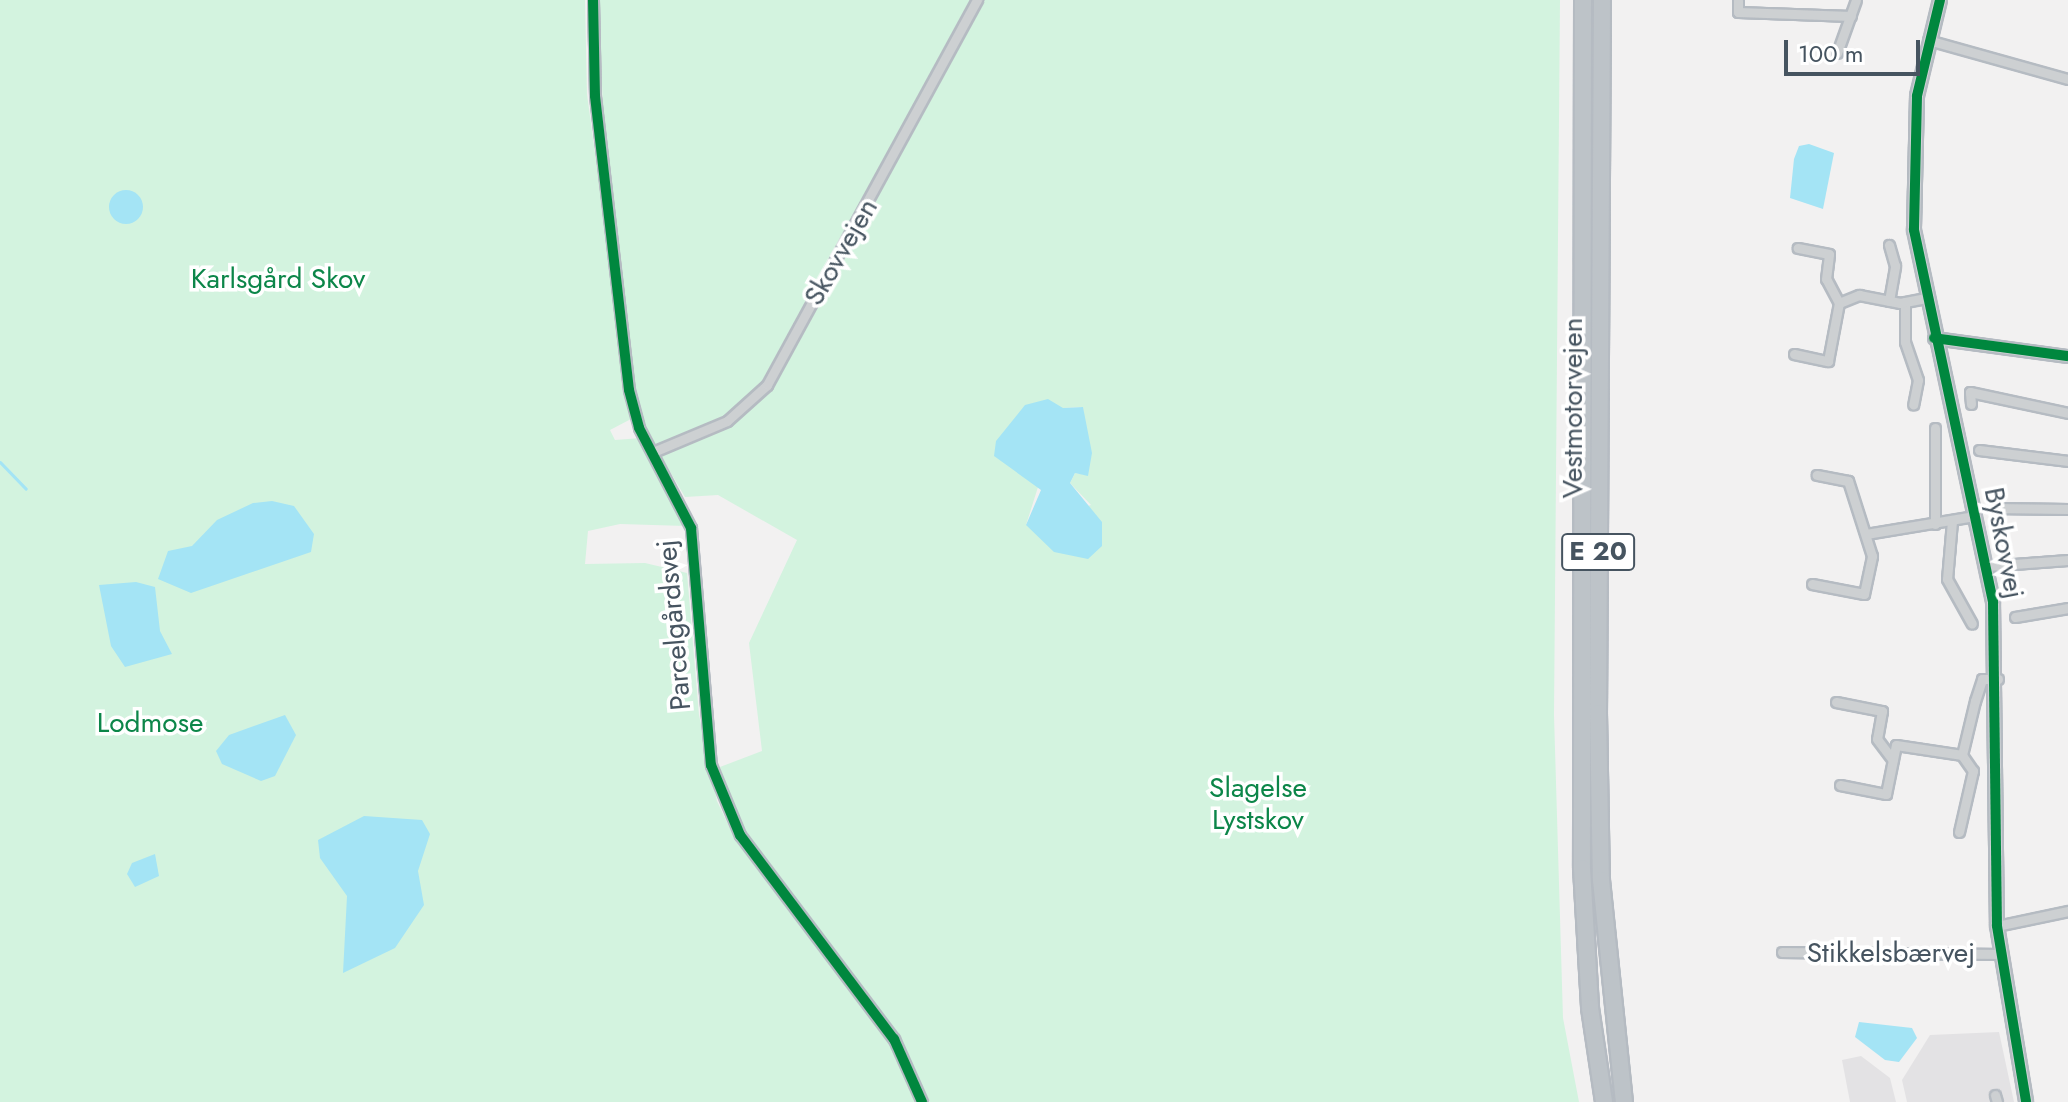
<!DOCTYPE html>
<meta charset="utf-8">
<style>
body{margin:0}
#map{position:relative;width:2068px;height:1102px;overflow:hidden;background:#f2f1f1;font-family:Jost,sans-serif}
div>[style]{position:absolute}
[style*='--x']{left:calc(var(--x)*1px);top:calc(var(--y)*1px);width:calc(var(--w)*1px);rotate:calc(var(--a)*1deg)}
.education>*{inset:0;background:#e3e2e4}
.green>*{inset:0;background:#d3f3df}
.water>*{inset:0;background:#a4e4f5}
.round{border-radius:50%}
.stream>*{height:3px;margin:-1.5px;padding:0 1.5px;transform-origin:1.5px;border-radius:1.5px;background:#a4e4f5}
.roads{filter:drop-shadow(2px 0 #b5bbc2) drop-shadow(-2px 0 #b5bbc2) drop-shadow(0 2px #b5bbc2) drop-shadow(0 -2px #b5bbc2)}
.minor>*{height:9px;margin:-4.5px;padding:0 4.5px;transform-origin:4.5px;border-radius:4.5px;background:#cdd0d2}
.tertiary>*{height:11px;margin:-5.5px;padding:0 5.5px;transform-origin:5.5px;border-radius:5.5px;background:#cdd0d2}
.secondary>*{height:12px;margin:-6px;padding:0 6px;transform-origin:6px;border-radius:6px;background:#cdd2d5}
.motorway>*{height:16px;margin:-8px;padding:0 8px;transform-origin:8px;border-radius:8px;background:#bdc3c8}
.cycleway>*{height:10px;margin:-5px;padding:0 5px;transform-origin:5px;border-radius:5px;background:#00873e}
span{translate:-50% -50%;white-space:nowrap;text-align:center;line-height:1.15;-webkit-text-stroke:7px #fff;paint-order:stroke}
.shield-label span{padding:2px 6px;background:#fff;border:2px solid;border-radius:6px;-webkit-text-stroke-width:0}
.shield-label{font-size:26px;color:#465460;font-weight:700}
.street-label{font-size:28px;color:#465460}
.park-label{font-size:28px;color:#0c8649}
.scale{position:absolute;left:1784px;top:40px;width:136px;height:36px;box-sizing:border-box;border:4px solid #465460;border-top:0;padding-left:10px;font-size:24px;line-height:28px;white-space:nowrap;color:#465460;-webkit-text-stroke:6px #fff;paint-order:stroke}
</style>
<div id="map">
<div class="education">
<i style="clip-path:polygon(1999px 1032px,2014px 1102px,1907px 1102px,1902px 1080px,1930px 1035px)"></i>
<i style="clip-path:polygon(1861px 1056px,1890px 1078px,1896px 1102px,1850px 1102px,1842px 1060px)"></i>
</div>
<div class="green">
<i style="clip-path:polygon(0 0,585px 0,587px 94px,631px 419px,610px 430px,615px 440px,641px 438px,686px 526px,620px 524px,588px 531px,585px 564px,645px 563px,687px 573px,699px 715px,717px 801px,733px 835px,892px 1047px,917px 1102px,0 1102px)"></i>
<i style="clip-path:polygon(evenodd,599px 0,1560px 0,1554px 715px,1563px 1018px,1579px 1102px,930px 1102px,900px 1038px,744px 833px,728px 796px,720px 767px,762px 751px,749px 643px,797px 540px,718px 495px,685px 497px,649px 436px,636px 398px,603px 112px,599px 0,1083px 407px,1087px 475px,1075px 473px,1070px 483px,1091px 505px,1026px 525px,1063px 408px,1083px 407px)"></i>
</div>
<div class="water">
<i style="clip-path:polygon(1809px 144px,1834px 153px,1823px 209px,1790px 198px,1794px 159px,1799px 146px)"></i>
<i class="round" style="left:109px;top:190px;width:34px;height:34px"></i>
<i style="clip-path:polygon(1048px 399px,1063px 408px,1083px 407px,1092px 453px,1088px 476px,1075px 473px,1070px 483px,1102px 522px,1102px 546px,1088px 559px,1054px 552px,1026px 525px,1041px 490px,994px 456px,996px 441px,1025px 405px)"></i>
<i style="clip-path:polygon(272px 501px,294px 506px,314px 534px,311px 552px,191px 593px,158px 579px,168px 551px,192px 546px,217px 520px,253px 503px)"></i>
<i style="clip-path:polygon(136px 582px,155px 587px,160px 631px,172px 654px,125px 667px,111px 646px,99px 585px)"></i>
<i style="clip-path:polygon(285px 715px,296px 735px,275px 776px,261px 781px,222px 764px,216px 751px,229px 735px)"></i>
<i style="clip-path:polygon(364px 816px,422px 820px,430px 834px,418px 871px,424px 905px,395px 948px,343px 973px,347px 896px,320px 858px,318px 840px)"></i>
<i style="clip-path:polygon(155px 854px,159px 876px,135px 887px,127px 874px,132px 863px)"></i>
<i style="clip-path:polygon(1859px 1022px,1912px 1028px,1917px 1038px,1899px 1062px,1885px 1060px,1855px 1037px)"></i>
</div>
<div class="stream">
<i style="--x:0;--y:462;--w:37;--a:46"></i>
</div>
<div class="roads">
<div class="minor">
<i style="--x:593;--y:0;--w:96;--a:88.8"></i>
<i style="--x:595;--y:96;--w:296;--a:83.4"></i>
<i style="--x:629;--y:390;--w:39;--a:75"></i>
<i style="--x:639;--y:428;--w:113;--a:62.5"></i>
<i style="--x:691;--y:528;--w:238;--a:85.2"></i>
<i style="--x:711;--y:765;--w:76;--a:67.5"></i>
<i style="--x:740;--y:835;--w:256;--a:53"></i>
<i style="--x:894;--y:1039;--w:69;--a:66"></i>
<i style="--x:1738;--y:0;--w:12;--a:90"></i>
<i style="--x:1738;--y:12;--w:113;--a:2"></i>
<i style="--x:1928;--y:40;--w:145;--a:15.6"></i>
<i style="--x:1837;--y:53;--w:56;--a:-70.3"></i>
<i style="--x:1889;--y:301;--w:36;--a:-80"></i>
<i style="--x:1895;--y:266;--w:22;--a:-106"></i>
<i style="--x:1905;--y:302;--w:40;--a:90"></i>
<i style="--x:1905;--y:342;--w:40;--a:71.1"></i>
<i style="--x:1918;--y:380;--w:25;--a:101"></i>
<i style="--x:1839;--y:303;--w:22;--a:-22"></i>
<i style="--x:1859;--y:295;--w:42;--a:11"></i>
<i style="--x:1900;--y:303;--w:25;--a:-11"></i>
<i style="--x:1794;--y:354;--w:35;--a:12"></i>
<i style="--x:1828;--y:361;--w:59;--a:-79.3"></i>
<i style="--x:1839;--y:303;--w:27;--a:-118"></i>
<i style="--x:1826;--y:279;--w:25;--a:-83"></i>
<i style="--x:1829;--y:254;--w:32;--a:-169"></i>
<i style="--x:1971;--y:404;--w:12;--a:-95"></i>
<i style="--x:1970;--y:392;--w:100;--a:12.1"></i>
<i style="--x:1979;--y:450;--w:90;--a:7"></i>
<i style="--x:653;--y:452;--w:80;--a:-22.7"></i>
<i style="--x:727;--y:421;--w:54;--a:-42"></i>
<i style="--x:767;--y:385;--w:439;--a:-61.4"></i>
<i style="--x:1993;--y:508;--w:75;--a:0.8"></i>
<i style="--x:1952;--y:521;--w:58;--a:94.9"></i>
<i style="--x:1947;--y:579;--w:51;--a:60.9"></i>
<i style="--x:1935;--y:524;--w:96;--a:-90"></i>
<i style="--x:1866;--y:534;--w:110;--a:-9.4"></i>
<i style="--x:1987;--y:566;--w:81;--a:-4.2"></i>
<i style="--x:1812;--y:584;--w:53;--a:10.9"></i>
<i style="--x:1864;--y:594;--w:39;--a:-78"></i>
<i style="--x:1872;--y:556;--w:79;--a:-107.7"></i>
<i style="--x:1848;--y:481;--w:32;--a:-169"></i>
<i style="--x:2015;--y:617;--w:54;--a:-9.6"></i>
<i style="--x:1836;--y:702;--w:47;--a:11.1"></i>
<i style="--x:1882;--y:711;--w:28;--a:100"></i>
<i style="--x:1877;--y:739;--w:26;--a:53"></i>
<i style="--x:1840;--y:785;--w:47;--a:11.1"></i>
<i style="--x:1886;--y:794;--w:50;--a:-78.5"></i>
<i style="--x:1896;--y:745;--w:67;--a:8.6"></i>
<i style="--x:1959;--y:832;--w:63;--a:-77.1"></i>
<i style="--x:1973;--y:771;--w:19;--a:-125"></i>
<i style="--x:1962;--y:755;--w:56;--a:-76.5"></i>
<i style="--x:1975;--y:701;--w:23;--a:-72"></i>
<i style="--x:1982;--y:679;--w:16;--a:0"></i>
<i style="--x:1997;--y:926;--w:73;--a:-11.9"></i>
<i style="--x:1782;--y:952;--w:217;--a:0.5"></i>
<i style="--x:1995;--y:1095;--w:7;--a:74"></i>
</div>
<div class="tertiary">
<i style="--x:1934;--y:338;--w:135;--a:7.7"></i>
</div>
<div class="secondary">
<i style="--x:1940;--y:0;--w:99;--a:103.5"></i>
<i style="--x:1917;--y:96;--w:134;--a:91.3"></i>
<i style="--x:1914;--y:230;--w:380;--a:78"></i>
<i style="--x:1993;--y:602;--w:324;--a:89.3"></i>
<i style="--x:1997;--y:926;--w:178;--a:80.6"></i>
</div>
<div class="motorway">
<i style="--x:1583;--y:0;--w:868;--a:90.07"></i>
<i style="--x:1582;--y:868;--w:140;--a:86.7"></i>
<i style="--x:1590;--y:1008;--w:95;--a:81.5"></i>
<i style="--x:1602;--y:0;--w:713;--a:90.32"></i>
<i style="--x:1598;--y:713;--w:167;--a:89"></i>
<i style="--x:1601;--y:880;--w:223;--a:84.1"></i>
</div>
</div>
<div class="cycleway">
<i style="--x:593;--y:0;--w:96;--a:88.8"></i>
<i style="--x:595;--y:96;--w:296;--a:83.4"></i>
<i style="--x:629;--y:390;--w:39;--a:75"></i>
<i style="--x:639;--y:428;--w:113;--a:62.5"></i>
<i style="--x:691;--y:528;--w:238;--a:85.2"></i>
<i style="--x:711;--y:765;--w:76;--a:67.5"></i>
<i style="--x:740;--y:835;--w:256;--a:53"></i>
<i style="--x:894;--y:1039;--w:69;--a:66"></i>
<i style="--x:1940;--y:0;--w:99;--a:103.5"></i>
<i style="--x:1917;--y:96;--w:134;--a:91.3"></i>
<i style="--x:1914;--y:230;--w:380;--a:78"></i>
<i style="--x:1993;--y:602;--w:324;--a:89.3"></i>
<i style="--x:1997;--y:926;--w:178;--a:80.6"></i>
<i style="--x:1934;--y:338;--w:135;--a:7.7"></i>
</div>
<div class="shield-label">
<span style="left:1598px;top:552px">E 20</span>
</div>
<div class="street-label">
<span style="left:841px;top:252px;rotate:-60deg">Skovvejen</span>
<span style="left:1573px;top:408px;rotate:-90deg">Vestmotorvejen</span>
<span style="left:2004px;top:543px;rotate:79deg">Byskovvej</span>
<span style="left:674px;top:625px;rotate:-95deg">Parcelgårdsvej</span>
<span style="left:1891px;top:953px">Stikkelsbærvej</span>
</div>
<div class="park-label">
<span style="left:278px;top:279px">Karlsgård Skov</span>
<span style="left:150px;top:723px">Lodmose</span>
<span style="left:1258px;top:804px">Slagelse<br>Lystskov</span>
</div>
<div class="scale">100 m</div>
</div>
